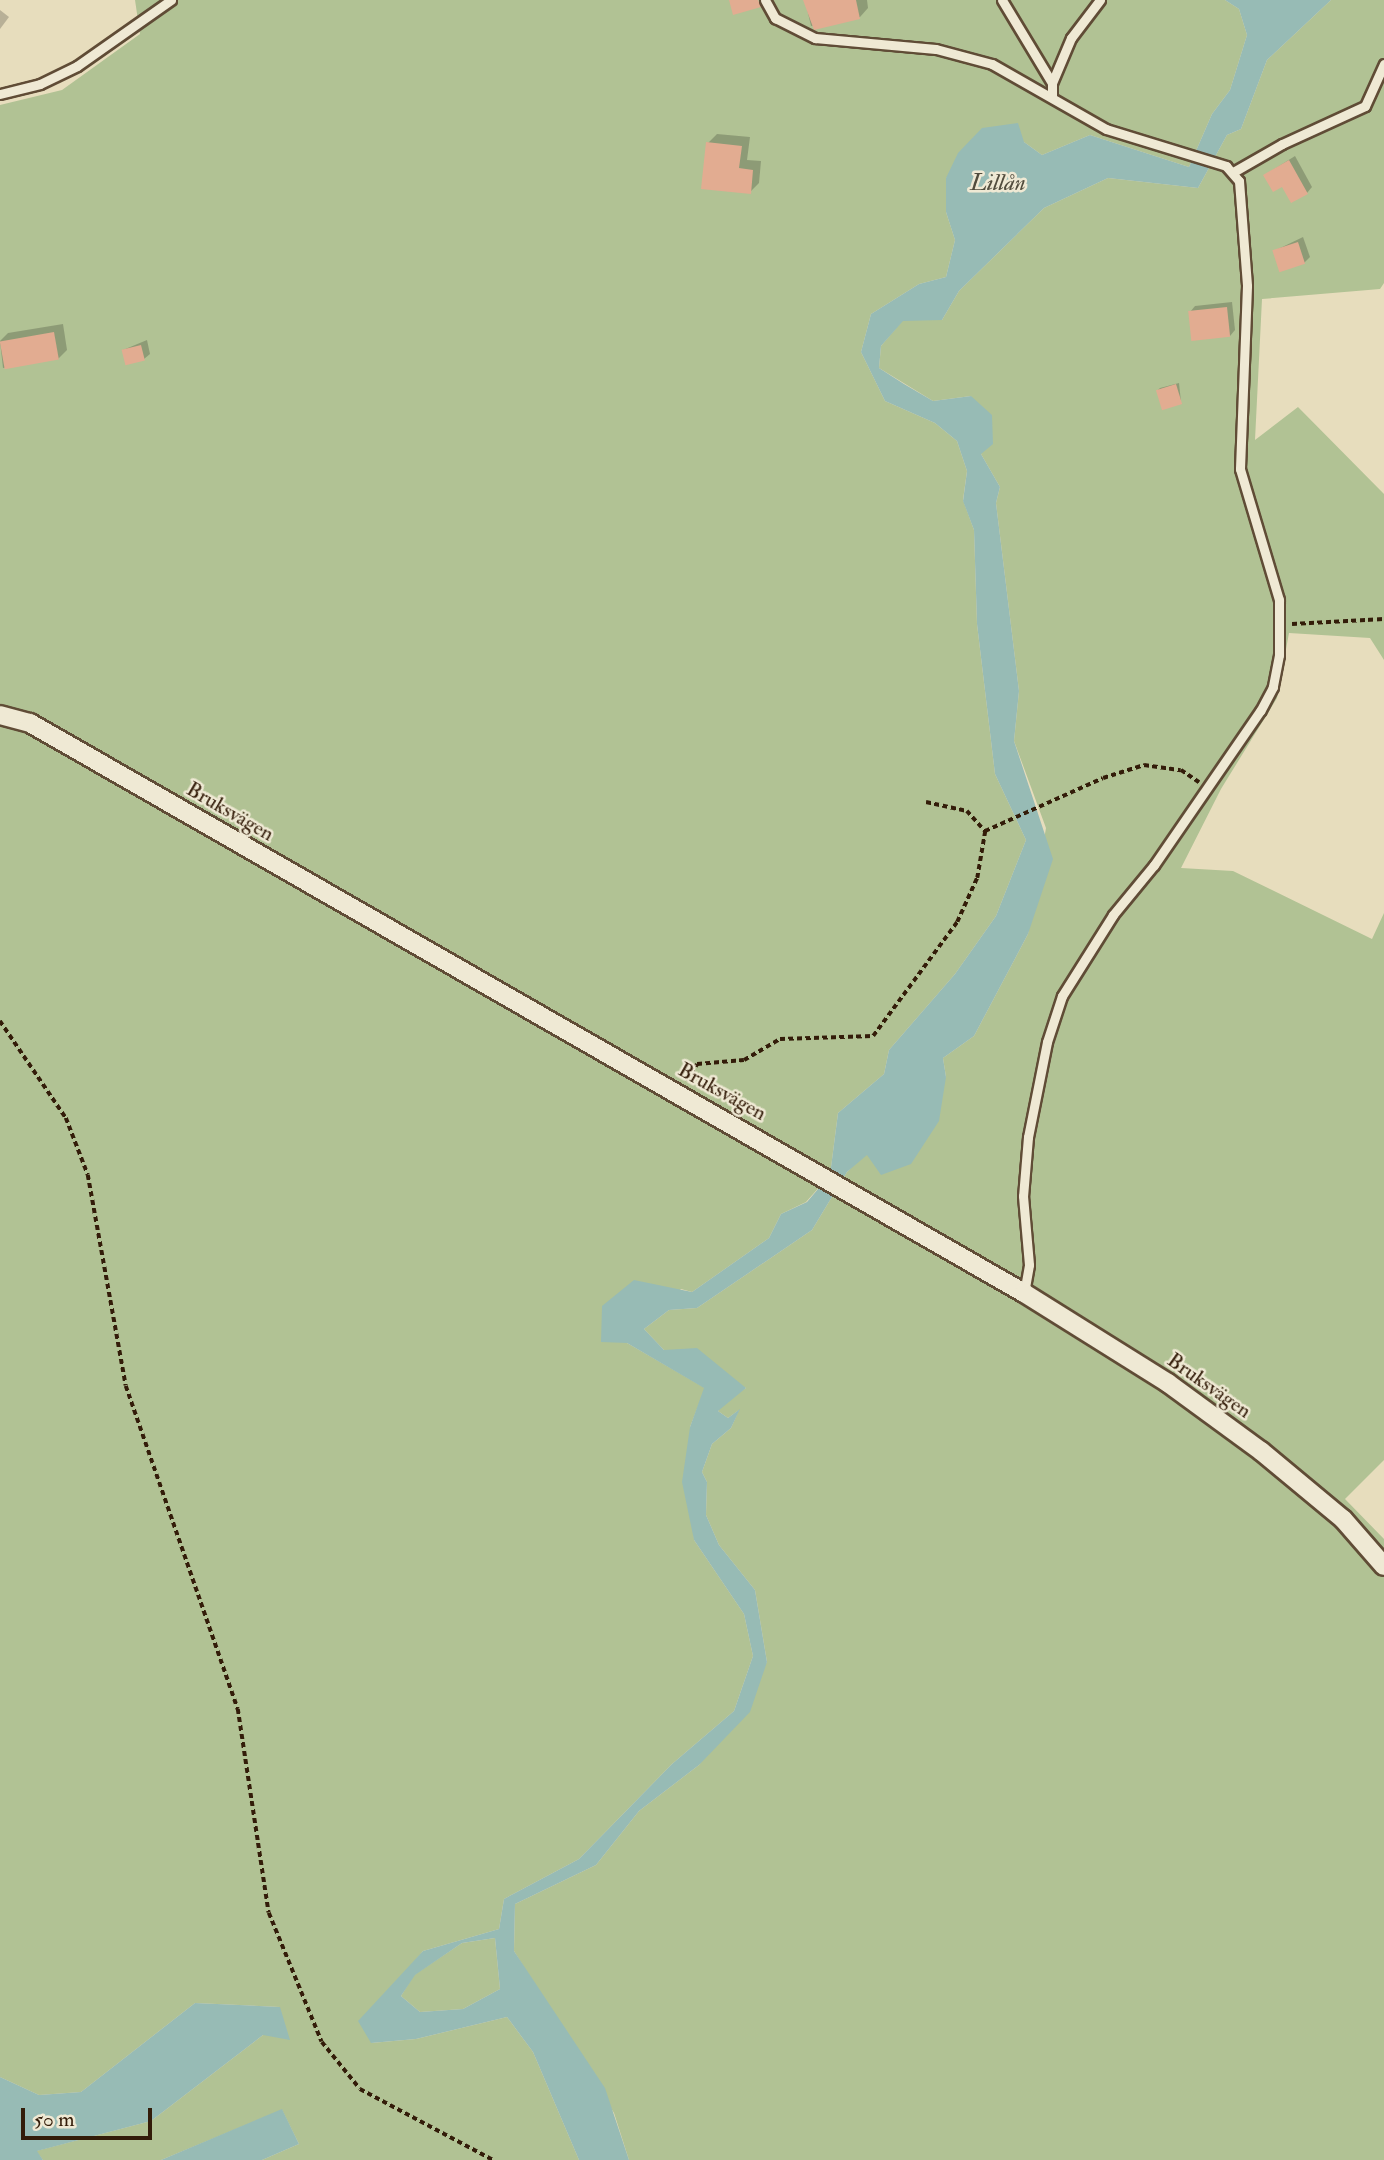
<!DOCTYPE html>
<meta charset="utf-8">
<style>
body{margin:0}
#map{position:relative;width:1384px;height:2160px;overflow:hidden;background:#e7ddbd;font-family:"IM FELL Double Pica",serif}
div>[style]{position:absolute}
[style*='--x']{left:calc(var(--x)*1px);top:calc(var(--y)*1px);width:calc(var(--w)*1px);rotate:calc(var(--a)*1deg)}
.green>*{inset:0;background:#b1c294}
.water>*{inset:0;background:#97bbb5}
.shadow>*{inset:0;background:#0003}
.building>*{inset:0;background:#e2ac91;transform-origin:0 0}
.path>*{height:3.5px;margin-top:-1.75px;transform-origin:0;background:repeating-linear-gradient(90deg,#331c09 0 5px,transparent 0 8.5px)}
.roads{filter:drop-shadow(2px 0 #604c36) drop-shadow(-2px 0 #604c36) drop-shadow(0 2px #604c36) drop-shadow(0 -2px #604c36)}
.service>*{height:9px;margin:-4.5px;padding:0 4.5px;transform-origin:4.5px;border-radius:4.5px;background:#efe9d4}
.minor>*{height:18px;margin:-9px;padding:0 9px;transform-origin:9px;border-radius:9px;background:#efe9d4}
span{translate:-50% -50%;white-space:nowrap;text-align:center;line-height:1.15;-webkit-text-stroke:5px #efe9d4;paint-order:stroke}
.street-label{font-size:21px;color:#331c09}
.water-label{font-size:23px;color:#514c3d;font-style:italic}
.scale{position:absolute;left:21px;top:2108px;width:131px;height:32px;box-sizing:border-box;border:4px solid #331c09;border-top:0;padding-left:9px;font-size:21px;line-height:24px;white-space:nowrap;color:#331c09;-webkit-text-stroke:5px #efe9d4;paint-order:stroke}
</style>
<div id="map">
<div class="green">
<i style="clip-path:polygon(135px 0,1225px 0,1239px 9px,1247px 35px,1230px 90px,1212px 114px,1189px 167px,1090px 135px,1042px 155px,1024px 142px,946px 178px,946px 212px,955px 240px,946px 277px,919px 284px,871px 314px,861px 352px,885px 401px,935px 423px,957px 441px,967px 471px,963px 500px,974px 530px,977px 624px,995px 774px,1026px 840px,996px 916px,955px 974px,889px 1050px,884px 1074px,838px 1113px,830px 1175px,806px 1202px,781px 1214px,769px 1238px,692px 1292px,681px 1289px,627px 1343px,705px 1388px,690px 1427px,694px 1540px,744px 1614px,753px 1656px,734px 1711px,672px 1764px,579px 1859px,504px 1899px,499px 1929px,423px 1951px,393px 1988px,371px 2043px,416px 2039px,507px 2017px,533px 2052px,579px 2160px,262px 2160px,299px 2144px,282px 2110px,161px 2160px,43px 2160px,36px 2151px,151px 2121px,263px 2035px,280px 2007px,195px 2003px,81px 2092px,39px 2095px,0 2077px,0 105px,62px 90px,140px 34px)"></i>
<i style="clip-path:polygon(1331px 0,1384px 0,1384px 283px,1380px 289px,1262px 299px,1255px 440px,1298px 407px,1384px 494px,1384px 660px,1370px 638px,1289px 633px,1277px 698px,1221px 789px,1181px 868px,1233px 871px,1372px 939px,1384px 913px,1384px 1460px,1345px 1499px,1384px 1539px,1384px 2160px,629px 2160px,614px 2113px,514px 1951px,515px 1904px,596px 1865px,639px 1811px,699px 1765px,767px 1662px,755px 1590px,719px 1545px,706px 1515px,707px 1482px,702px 1472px,712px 1444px,731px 1428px,739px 1410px,728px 1418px,718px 1411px,723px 1403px,746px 1388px,664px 1350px,644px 1329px,669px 1310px,697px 1308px,812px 1230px,847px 1172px,946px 1077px,943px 1058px,974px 1036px,1028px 934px,1046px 828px,1014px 741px,1019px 691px,996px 503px,1000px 487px,981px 454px,971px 396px,933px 401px,879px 368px,881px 346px,903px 320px,942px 320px,959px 291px,1044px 208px,1108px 178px,1198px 188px,1227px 135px,1241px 129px,1267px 60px)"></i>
<i style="clip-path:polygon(495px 1938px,500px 1989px,463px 2009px,420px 2012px,401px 1996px,414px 1975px,462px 1943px)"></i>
</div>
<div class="water">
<i style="clip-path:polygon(evenodd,1225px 0,1331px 0,1267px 60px,1241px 129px,1227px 135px,1198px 188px,1108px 178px,1044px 208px,959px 291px,942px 320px,903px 321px,881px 346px,879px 368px,904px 384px,933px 401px,971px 396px,992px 415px,993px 444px,981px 454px,1000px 487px,996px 503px,1019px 691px,1014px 741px,1053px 859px,1028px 934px,974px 1036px,943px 1058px,946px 1077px,939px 1121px,911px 1164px,881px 1175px,867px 1155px,847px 1172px,812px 1230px,697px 1308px,669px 1310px,644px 1329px,664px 1350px,697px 1348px,746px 1388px,718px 1411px,728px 1418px,740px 1409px,731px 1428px,712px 1444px,702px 1472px,707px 1482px,706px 1515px,719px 1545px,755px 1590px,767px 1662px,750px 1712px,699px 1765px,639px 1811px,596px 1865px,515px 1904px,514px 1951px,605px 2088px,629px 2160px,579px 2160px,533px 2052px,507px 2017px,416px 2039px,371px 2043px,358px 2021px,423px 1951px,499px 1929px,504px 1899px,579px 1859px,672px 1764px,734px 1711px,753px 1656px,744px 1614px,694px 1540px,682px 1482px,690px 1427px,704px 1388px,627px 1343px,601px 1342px,602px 1306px,634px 1280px,692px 1292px,769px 1238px,781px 1214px,807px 1202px,830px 1175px,838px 1113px,884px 1074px,889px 1050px,955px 974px,996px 916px,1026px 840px,995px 774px,977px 624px,974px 530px,963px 501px,967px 471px,957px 441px,935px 423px,885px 401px,861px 352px,871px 314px,919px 284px,946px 277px,955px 240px,946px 212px,946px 178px,958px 153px,982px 128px,1018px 123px,1024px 142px,1042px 155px,1090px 135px,1189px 167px,1212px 114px,1230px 90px,1247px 35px,1239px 9px,1225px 0,495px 1938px,500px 1989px,463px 2009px,420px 2012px,401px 1996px,415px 1975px,462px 1943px,495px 1938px)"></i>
<i style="clip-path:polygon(195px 2003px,280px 2007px,290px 2040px,263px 2035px,151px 2121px,37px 2151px,43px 2160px,0 2160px,0 2077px,39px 2095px,81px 2092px)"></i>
<i style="clip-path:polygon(282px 2109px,299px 2144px,262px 2160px,161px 2160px)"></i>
</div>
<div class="shadow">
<i style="clip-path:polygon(805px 0,867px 0,868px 8px,860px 17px,811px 26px)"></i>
<i style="clip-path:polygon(0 10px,9px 17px,0 29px)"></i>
<i style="clip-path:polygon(717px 134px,750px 137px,747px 160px,761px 161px,759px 183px,750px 192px,708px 143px)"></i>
<i style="clip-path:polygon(1295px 156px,1312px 187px,1307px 193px,1265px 175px)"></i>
<i style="clip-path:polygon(1303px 237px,1310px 257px,1304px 263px,1274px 251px)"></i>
<i style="clip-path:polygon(1232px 302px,1235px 330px,1230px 336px,1190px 312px,1195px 306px)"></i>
<i style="clip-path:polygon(63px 324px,67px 350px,58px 359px,3px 368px,0 341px,8px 333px)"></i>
<i style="clip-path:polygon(147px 340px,150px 354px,144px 359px,123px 350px)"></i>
<i style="clip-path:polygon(1179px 383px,1181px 402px,1158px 390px,1160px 388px)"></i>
</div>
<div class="building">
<i style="clip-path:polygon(729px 0,758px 0,761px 7px,733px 15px)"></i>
<i style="clip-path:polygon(803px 0,856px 0,860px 19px,814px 30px)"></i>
<i style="clip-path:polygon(706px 142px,742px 146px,739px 168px,753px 170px,751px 194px,701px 189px)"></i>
<i style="clip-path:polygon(1289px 160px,1308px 194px,1291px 203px,1282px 187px,1273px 192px,1263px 175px)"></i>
<i style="left:1298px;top:242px;width:23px;height:27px;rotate:72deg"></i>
<i style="left:1227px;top:307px;width:30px;height:39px;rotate:84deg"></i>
<i style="left:54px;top:332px;width:28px;height:55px;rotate:80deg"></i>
<i style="left:141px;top:345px;width:16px;height:20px;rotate:76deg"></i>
<i style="left:1176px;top:384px;width:21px;height:21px;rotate:73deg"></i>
</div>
<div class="path">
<i style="--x:1292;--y:624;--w:92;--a:-3.1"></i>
<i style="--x:926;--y:802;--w:42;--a:12.4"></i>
<i style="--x:967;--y:811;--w:27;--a:48"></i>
<i style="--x:0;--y:1021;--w:117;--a:55.8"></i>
<i style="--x:66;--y:1118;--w:61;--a:68.9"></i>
<i style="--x:88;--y:1175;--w:214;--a:79.8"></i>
<i style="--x:126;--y:1386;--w:342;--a:70.9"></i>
<i style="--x:238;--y:1709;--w:206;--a:81.4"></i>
<i style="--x:269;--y:1913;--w:139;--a:67.7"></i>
<i style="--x:322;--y:2042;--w:60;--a:51"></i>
<i style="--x:360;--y:2089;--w:151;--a:28.1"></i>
<i style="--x:686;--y:1081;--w:20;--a:-57"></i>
<i style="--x:697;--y:1064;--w:47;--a:-4.9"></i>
<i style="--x:744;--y:1060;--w:42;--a:-30.3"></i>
<i style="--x:780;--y:1039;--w:93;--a:-1.8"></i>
<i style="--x:873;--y:1036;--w:142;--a:-53.6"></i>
<i style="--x:957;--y:922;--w:48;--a:-65.6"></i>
<i style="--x:977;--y:878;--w:48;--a:-80.3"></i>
<i style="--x:985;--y:831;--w:129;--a:-24.2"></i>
<i style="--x:1103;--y:778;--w:43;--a:-17.6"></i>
<i style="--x:1144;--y:765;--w:37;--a:8"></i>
<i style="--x:1181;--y:770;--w:22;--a:34"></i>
</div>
<div class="roads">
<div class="service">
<i style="--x:765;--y:0;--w:21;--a:61"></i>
<i style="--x:775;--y:18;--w:45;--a:26.6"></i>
<i style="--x:815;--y:38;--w:121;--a:5.2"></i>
<i style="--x:936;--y:49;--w:58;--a:15"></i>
<i style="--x:992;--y:64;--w:131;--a:29.7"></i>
<i style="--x:1106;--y:129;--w:126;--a:17.1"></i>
<i style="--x:1226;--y:166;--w:20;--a:49"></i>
<i style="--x:1239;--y:181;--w:105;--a:85.6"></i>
<i style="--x:1247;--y:286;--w:183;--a:92.2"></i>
<i style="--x:1240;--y:469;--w:137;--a:73.4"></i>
<i style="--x:1279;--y:600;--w:55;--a:90"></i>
<i style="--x:1279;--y:655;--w:33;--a:101"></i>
<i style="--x:1273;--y:687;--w:27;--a:118"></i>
<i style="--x:1260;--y:711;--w:187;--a:124.5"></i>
<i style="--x:1154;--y:865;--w:65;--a:129.4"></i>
<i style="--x:1113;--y:915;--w:96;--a:122.2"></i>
<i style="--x:1062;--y:996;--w:48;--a:108.1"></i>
<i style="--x:1047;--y:1042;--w:97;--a:101.3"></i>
<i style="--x:1028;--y:1137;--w:59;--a:94.8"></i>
<i style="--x:1023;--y:1196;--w:69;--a:85"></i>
<i style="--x:1029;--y:1265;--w:28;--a:100"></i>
<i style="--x:1002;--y:0;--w:97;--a:58.9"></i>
<i style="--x:0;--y:94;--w:41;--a:-14"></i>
<i style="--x:40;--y:84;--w:41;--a:-25.9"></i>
<i style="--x:77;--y:66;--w:115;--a:-35.1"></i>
<i style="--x:1052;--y:97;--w:14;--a:-90"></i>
<i style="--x:1052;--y:83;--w:49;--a:-67.1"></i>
<i style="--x:1071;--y:38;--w:48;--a:-52.7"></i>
<i style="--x:1235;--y:171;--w:54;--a:-29.9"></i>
<i style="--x:1282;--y:144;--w:91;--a:-24.6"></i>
<i style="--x:1365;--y:106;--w:46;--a:-65.7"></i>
</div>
<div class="minor">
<i style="--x:0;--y:715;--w:31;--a:15"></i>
<i style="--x:30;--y:723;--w:1146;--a:29.83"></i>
<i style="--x:1024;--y:1293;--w:170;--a:32"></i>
<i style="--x:1168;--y:1383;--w:115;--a:36.2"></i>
<i style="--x:1261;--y:1451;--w:107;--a:39.7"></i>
<i style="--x:1343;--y:1519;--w:62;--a:48.9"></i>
</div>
</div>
<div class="street-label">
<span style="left:230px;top:812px;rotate:30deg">Bruksvägen</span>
<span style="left:722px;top:1092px;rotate:29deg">Bruksvägen</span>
<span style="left:1209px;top:1386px;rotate:35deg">Bruksvägen</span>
</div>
<div class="water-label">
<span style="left:998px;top:183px">Lillån</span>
</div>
<div class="scale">50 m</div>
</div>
